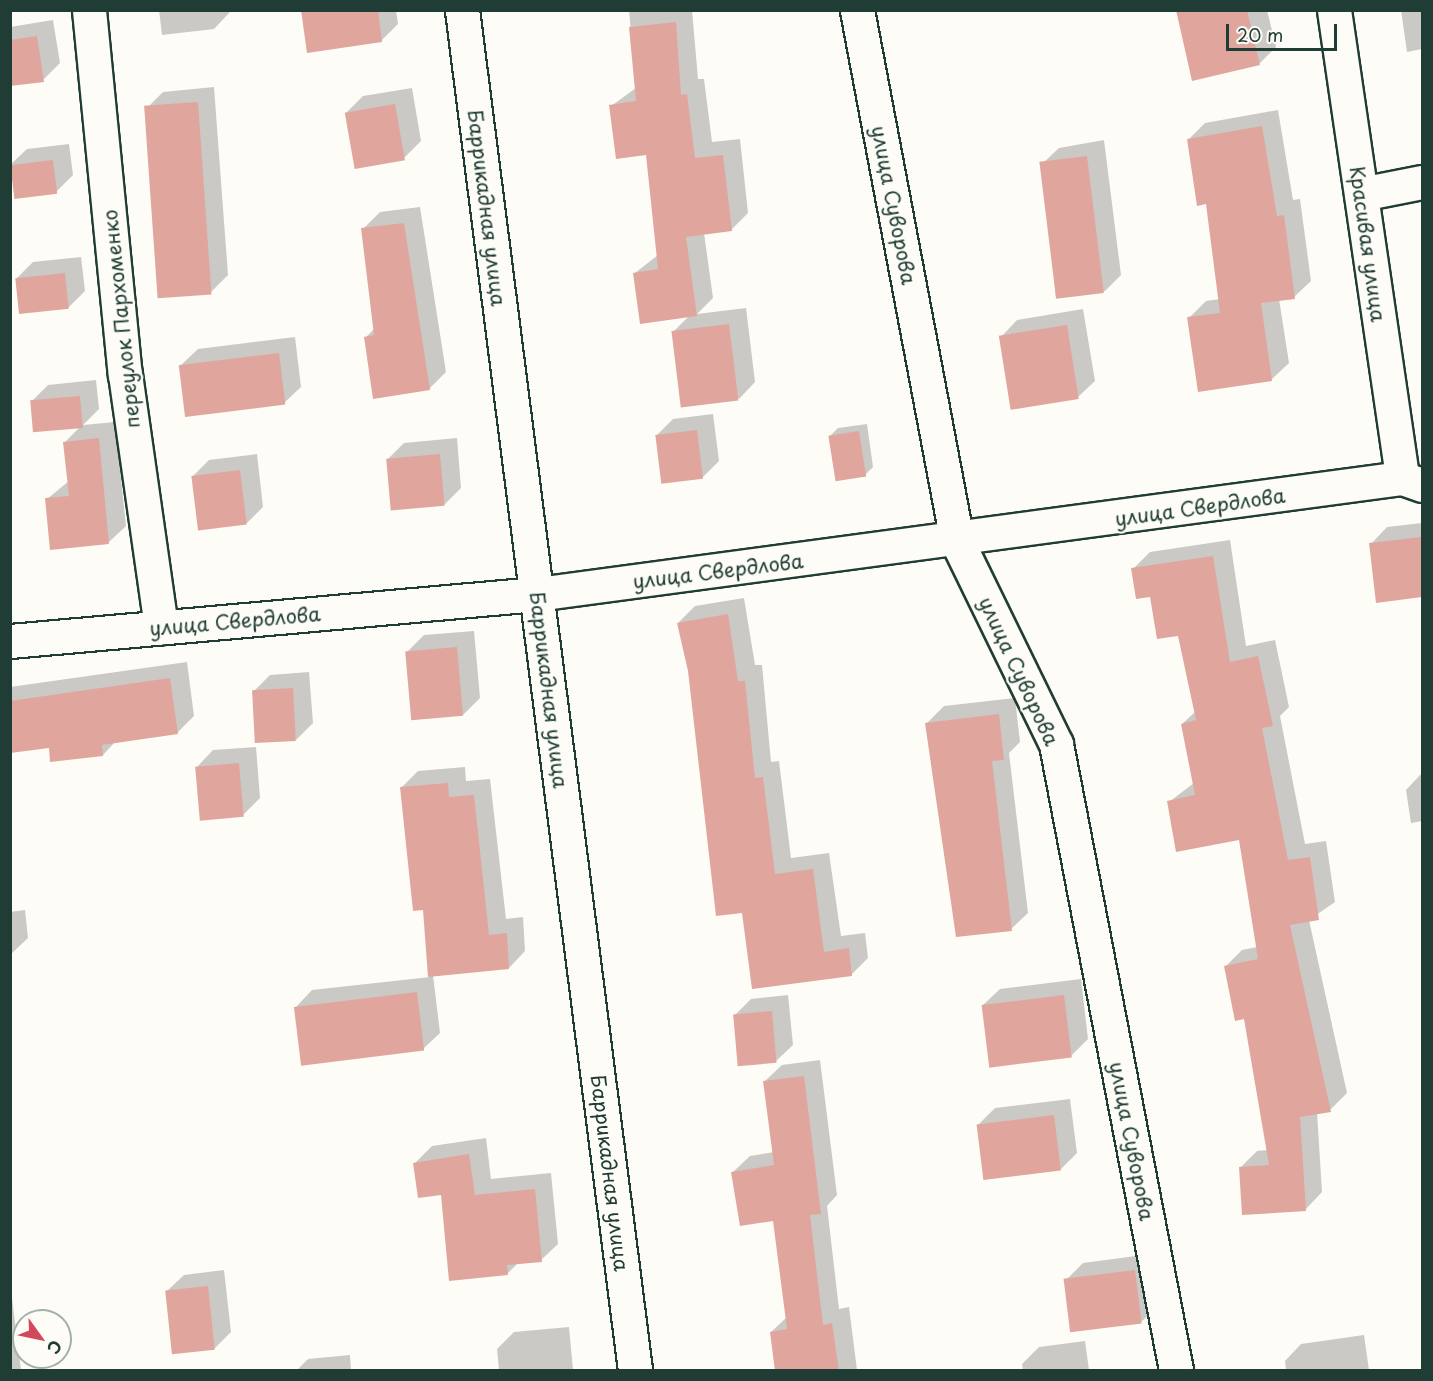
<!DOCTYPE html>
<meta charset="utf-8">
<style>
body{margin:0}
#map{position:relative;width:1433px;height:1381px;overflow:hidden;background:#fdfcf7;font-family:"Playpen Sans",sans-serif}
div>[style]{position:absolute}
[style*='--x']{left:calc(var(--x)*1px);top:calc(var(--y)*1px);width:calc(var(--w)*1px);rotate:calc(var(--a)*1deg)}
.shadow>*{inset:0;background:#0003}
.building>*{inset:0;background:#e0a69d;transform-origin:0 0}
.roads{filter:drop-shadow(2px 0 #1f3d34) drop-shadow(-2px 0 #1f3d34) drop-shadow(0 2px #1f3d34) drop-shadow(0 -2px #1f3d34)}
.street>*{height:33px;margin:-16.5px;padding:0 16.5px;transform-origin:16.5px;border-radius:16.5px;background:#fdfcf7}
span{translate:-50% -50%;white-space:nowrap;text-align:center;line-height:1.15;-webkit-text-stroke:4.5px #fdfcf7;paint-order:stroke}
.street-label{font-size:20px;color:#1f3d34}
.frame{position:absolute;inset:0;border:12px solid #1f3d34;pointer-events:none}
.north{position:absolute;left:12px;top:1309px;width:60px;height:60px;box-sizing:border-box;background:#fdfcf7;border:2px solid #a4b0a9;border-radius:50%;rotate:123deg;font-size:16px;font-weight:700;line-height:24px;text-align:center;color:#1f3d34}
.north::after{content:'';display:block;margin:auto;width:21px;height:27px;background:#d1495b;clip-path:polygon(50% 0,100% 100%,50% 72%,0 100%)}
.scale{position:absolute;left:1226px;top:24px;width:111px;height:27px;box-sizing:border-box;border:3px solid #1f3d34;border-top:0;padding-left:8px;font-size:18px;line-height:21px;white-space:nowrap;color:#1f3d34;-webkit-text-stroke:4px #fdfcf7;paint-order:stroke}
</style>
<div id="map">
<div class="shadow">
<i style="clip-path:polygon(159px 10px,230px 10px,230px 12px,214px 29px,162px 35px)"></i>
<i style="clip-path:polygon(302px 10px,396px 10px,398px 24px,381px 41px)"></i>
<i style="clip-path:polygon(629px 10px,692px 10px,698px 79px,704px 79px,712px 142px,740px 139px,748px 213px,731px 230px,704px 233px,713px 298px,697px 314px,746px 308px,755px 382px,739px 399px,673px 332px,689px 316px,635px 273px,658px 255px,647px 153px,611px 106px,636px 88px)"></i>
<i style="clip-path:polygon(1178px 10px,1267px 10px,1276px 47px,1259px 64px)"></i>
<i style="clip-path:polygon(1401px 10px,1422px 10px,1422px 49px,1407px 52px)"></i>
<i style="clip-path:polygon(53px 20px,60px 63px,43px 80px,10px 85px,10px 27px)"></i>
<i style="clip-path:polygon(214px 87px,228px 275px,211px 292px,146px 109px,163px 92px)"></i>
<i style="clip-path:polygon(412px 88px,421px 141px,404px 158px,346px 113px,363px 96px)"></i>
<i style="clip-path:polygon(1278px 110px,1293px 200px,1300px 199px,1311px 281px,1294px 297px,1279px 299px,1289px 363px,1272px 379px,1189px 318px,1206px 301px,1220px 299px,1208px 202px,1188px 140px,1205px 123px)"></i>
<i style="clip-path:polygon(1104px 140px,1121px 275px,1105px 291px,1056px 298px,1042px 164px,1059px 148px)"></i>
<i style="clip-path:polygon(69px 144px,73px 175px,56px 192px,10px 165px,27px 149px)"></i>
<i style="clip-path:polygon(420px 207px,446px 372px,429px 389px,366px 337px,375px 328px,363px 229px,380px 212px)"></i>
<i style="clip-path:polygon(81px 257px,85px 291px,68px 308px,16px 279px,33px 262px)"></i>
<i style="clip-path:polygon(1083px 309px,1095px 381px,1078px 397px,1001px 337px,1017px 320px)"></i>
<i style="clip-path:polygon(295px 337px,301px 387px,284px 403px,181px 365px,198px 349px)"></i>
<i style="clip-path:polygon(96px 380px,99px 409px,83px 425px,115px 422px,126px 526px,109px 542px,47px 499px,69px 481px,65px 442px,81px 426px,31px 402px,48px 385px)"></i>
<i style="clip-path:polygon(713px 414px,719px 461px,702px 478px,656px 436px,673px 419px)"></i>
<i style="clip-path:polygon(867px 424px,873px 467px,865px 475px,830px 436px,838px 428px)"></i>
<i style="clip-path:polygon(457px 438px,461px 488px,444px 505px,387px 460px,404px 443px)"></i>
<i style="clip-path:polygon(257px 454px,263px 507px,246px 524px,192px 477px,209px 460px)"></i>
<i style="clip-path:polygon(1422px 523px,1422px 596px,1377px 601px,1371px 544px,1387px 527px)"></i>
<i style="clip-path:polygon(1230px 540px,1246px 646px,1275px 640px,1289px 707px,1280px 716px,1305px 844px,1326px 841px,1335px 902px,1309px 920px,1347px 1093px,1330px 1110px,1317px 1112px,1322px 1192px,1306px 1209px,1240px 1168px,1257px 1151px,1268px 1150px,1246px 1017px,1226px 966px,1242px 950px,1257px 947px,1240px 838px,1169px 802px,1194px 783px,1182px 724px,1196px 711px,1179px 634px,1133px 569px,1150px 552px)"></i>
<i style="clip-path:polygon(744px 598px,755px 665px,762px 665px,771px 762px,779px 761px,791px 858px,829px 853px,841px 936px,865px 933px,868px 958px,851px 975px,743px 911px,678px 623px,695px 606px)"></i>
<i style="clip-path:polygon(474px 631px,480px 698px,463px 715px,407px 652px,424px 635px)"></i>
<i style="clip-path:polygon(187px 662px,194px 716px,177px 733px,116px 741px,103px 755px,50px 746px,10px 752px,10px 687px)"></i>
<i style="clip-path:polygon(309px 672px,313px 723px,296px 740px,253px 692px,270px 675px)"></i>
<i style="clip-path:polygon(1015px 698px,1020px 742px,1009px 753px,1028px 913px,1011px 929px,927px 723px,944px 706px)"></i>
<i style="clip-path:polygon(256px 747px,260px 798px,243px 815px,197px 767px,213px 750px)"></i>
<i style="clip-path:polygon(465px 767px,466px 781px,490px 779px,506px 919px,523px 917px,525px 951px,509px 968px,433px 975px,440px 1033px,423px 1049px,296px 1007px,312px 990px,430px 977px,424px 909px,401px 788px,418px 771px)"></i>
<i style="clip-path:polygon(1422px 773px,1422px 821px,1411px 823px,1406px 790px)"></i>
<i style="clip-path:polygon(25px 910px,28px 938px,10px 955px,10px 912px)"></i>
<i style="clip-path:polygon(1081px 979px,1088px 1039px,1071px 1056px,983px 1005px,1000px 989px)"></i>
<i style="clip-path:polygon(788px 995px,793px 1045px,776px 1061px,734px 1016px,751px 999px)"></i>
<i style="clip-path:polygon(820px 1060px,837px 1195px,827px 1206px,839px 1309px,849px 1307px,857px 1370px,776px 1370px,771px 1332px,787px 1317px,775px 1219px,733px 1172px,750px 1156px,774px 1152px,765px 1081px,782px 1065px)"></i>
<i style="clip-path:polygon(1070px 1099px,1077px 1153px,1060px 1170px,978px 1125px,995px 1108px)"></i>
<i style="clip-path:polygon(486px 1138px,491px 1179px,551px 1173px,558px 1244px,541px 1260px,518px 1263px,507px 1274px,415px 1163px,432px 1146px)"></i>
<i style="clip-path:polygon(1151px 1254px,1158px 1306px,1141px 1322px,1066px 1280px,1083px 1263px)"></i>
<i style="clip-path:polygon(224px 1270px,231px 1332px,214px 1349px,167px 1291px,184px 1275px)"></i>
<i style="clip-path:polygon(12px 1298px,21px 1370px,10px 1370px)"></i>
<i style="clip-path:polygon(569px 1327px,573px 1370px,499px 1370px,497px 1349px,514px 1332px)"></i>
<i style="clip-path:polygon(1364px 1335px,1369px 1370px,1286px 1370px,1285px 1361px,1301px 1344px)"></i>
<i style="clip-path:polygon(1085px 1341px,1089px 1370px,1023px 1370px,1022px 1364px,1039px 1347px)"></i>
<i style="clip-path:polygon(350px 1355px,351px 1370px,297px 1370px,308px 1359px)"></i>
</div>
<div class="building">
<i style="clip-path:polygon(301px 10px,378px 10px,382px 42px,307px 53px)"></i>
<i style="clip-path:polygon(1176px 10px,1247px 10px,1260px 65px,1192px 81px)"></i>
<i style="clip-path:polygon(676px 22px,681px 95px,687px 94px,695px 158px,723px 155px,732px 231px,686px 237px,697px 316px,640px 324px,633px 273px,658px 269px,646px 155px,616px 159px,609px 105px,636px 101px,629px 27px)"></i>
<i style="clip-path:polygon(37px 36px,44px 82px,10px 86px,10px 40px)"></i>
<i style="left:198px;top:102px;width:193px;height:54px;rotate:86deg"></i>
<i style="left:395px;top:104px;width:57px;height:51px;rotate:80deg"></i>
<i style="clip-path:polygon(1262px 126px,1277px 216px,1284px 215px,1295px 299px,1261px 303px,1272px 381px,1198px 392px,1187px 317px,1220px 313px,1206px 204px,1197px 206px,1187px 139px)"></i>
<i style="left:1087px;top:156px;width:138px;height:48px;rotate:83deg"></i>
<i style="left:53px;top:160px;width:34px;height:43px;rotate:83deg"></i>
<i style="clip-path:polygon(404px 223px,430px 390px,373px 399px,364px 337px,374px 335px,361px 228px)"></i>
<i style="left:65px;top:273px;width:36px;height:50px;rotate:84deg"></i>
<i style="left:729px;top:324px;width:77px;height:58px;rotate:83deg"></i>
<i style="left:1067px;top:325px;width:75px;height:69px;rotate:81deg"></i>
<i style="left:279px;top:353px;width:52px;height:101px;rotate:83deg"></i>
<i style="left:80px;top:396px;width:32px;height:50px;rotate:85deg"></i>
<i style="left:697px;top:430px;width:49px;height:42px;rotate:83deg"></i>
<i style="left:859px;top:431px;width:46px;height:31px;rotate:81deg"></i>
<i style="clip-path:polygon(99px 438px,109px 544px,50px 550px,45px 498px,69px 496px,63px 442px)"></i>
<i style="left:440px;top:454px;width:52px;height:54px;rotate:85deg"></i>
<i style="left:240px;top:470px;width:55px;height:49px;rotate:83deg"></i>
<i style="clip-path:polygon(1422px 537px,1422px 597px,1376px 603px,1369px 543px)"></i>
<i style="clip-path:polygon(1213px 556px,1230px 662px,1258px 656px,1273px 726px,1262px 728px,1288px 860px,1310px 857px,1319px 920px,1290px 925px,1331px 1112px,1300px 1117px,1306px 1211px,1242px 1215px,1239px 1167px,1269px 1165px,1244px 1019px,1235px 1021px,1224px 966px,1258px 959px,1239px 840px,1176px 852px,1167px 801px,1195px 795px,1181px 724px,1196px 720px,1178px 636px,1157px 639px,1150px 597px,1136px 599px,1131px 568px)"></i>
<i style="clip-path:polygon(728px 614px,738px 681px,745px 681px,755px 778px,763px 777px,775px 874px,813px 869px,824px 952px,849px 948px,852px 976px,752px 989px,742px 913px,716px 916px,688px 671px,677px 623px)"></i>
<i style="left:457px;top:647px;width:69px;height:52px;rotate:85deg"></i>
<i style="clip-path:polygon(170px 678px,178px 734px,102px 745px,103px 756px,50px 762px,49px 748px,10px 753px,10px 701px)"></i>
<i style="left:293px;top:688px;width:53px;height:41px;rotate:87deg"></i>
<i style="clip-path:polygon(999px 714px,1004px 760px,992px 761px,1012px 931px,956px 937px,925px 723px)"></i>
<i style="left:239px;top:763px;width:54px;height:44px;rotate:85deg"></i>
<i style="clip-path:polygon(448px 783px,449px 797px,474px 795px,489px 935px,507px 933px,509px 969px,428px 977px,423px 910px,413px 911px,400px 787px)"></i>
<i style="left:417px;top:992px;width:59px;height:124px;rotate:83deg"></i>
<i style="left:1064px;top:995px;width:63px;height:83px;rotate:83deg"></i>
<i style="left:772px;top:1011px;width:52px;height:39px;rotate:85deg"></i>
<i style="clip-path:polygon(804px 1076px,821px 1214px,810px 1215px,823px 1325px,832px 1323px,839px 1371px,775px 1371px,770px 1332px,787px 1329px,773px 1221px,740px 1226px,731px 1172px,774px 1165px,763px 1081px)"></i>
<i style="left:1054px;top:1115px;width:56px;height:78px;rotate:83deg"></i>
<i style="clip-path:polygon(469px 1154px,475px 1195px,535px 1189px,542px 1262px,507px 1265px,508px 1275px,449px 1281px,441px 1195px,418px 1198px,413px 1163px)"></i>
<i style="left:1135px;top:1270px;width:54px;height:72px;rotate:83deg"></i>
<i style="left:208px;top:1286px;width:64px;height:43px;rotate:84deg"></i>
</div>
<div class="roads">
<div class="street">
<i style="--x:89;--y:10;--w:366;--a:84.4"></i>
<i style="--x:125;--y:374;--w:256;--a:81.9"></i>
<i style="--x:462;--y:10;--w:1371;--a:82.75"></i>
<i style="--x:857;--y:10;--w:540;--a:79.33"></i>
<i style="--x:957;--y:541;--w:226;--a:64"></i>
<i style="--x:1056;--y:744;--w:637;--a:79.15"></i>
<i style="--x:1334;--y:10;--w:473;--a:81.7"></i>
<i style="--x:1361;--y:194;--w:62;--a:-11.1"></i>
<i style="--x:10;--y:641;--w:529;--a:-5.1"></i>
<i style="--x:537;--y:594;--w:873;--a:-7.64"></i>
<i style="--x:1402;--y:478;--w:21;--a:19"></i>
</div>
</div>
<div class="street-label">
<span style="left:894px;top:205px;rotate:79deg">улица Суворова</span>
<span style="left:487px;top:208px;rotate:83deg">Баррикадная улица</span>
<span style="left:1368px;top:244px;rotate:82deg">Красивая улица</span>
<span style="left:121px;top:319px;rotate:-96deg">переулок Пархоменко</span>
<span style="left:1200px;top:507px;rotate:-8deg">улица Свердлова</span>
<span style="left:718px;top:571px;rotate:-7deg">улица Свердлова</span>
<span style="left:235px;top:621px;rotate:-5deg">улица Свердлова</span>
<span style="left:1019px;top:671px;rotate:65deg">улица Суворова</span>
<span style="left:549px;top:690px;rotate:83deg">Баррикадная улица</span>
<span style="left:1132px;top:1141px;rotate:79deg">улица Суворова</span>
<span style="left:610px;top:1173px;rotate:83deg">Баррикадная улица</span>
</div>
<div class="frame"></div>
<div class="north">С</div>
<div class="scale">20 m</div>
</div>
